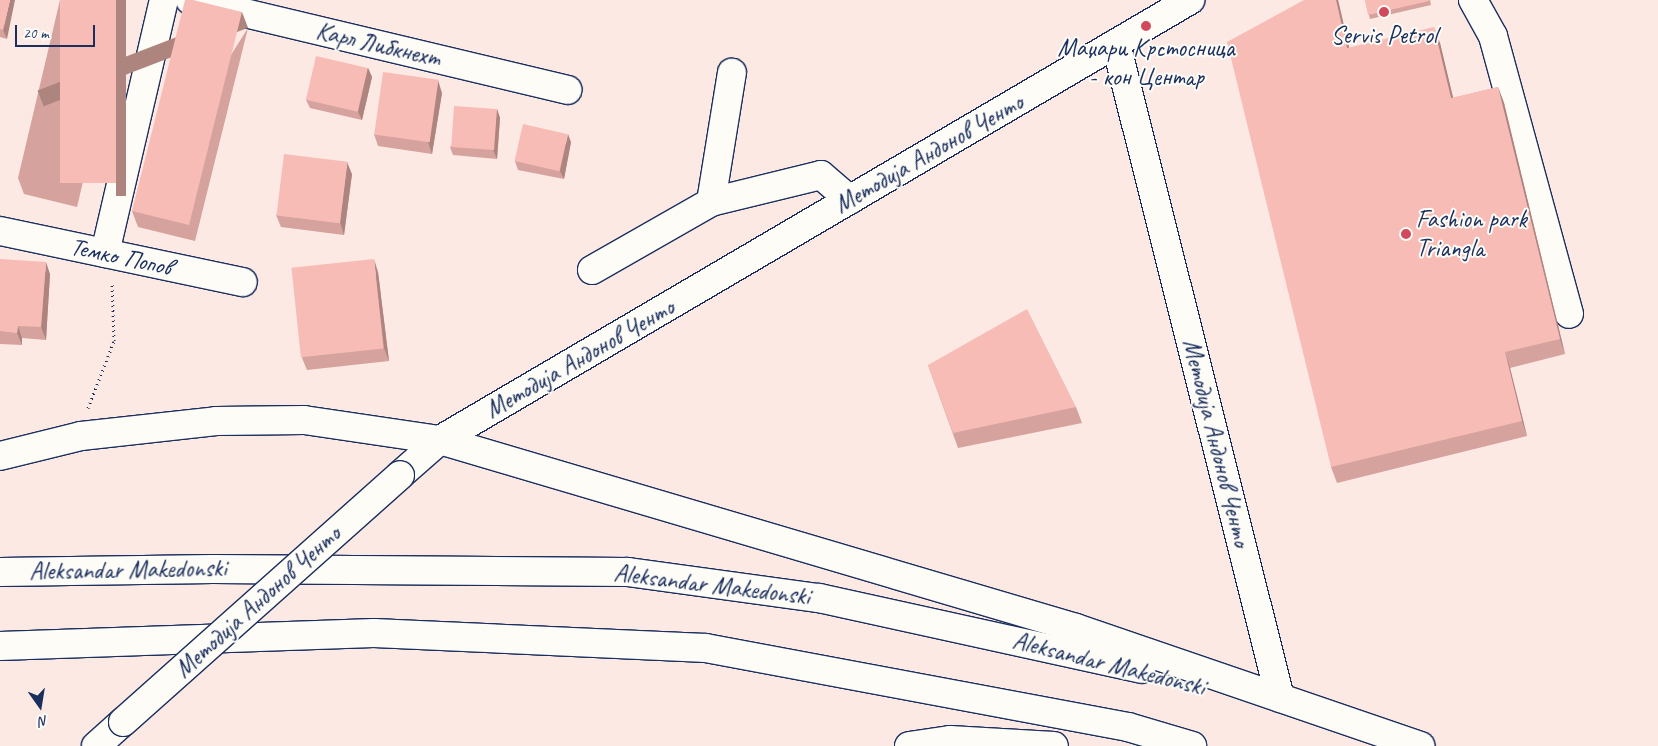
<!DOCTYPE html>
<meta charset="utf-8">
<style>
body{margin:0}
#map{position:relative;width:1658px;height:746px;overflow:hidden;background:#fce9e4;font-family:Caveat,sans-serif}
div>[style]{position:absolute}
[style*='--x']{left:calc(var(--x)*1px);top:calc(var(--y)*1px);width:calc(var(--w)*1px);rotate:calc(var(--a)*1deg)}
.path>*{height:3px;margin-top:-1.5px;transform-origin:0;background:repeating-linear-gradient(90deg,#1b2f5e 0 1px,transparent 0 5px)}
.roads{filter:drop-shadow(1px 0 #1b2f5e) drop-shadow(-1px 0 #1b2f5e) drop-shadow(0 1px #1b2f5e) drop-shadow(0 -1px #1b2f5e)}
.minor>*{height:28px;margin:-14px;padding:0 14px;transform-origin:14px;border-radius:14px;background:#fdfcf7}
.major>*{height:28px;margin:-14px;padding:0 14px;transform-origin:14px;border-radius:14px;background:#fdfcf7}
.bridges{filter:drop-shadow(1px 0 #1b2f5e) drop-shadow(-1px 0 #1b2f5e) drop-shadow(0 1px #1b2f5e) drop-shadow(0 -1px #1b2f5e)}
.major-bridge>*{height:28px;margin:-14px;padding:0 14px;transform-origin:14px;border-radius:14px;background:#fdfcf7}
.wall>*{inset:0;background:#d5a29d}
.shaded-wall>*{inset:0;background:#ae847f;transform-origin:0 0}
.building>*{inset:0;background:#f8bcb6;transform-origin:0 0}
.dots>*{width:14px;height:14px;translate:-50% -50%;box-sizing:border-box;border:2px solid #fdfcf7;border-radius:50%}
span{translate:-50% -50%;white-space:nowrap;text-align:center;line-height:1.15;-webkit-text-stroke:4px #fdfcf7;paint-order:stroke}
.poi-label{font-size:25px;color:#1b2f5e}
.left{translate:0 -50%;text-align:left}
.street-label{font-size:25px;color:#1b2f5e}
.north{position:absolute;left:15px;top:681px;width:50px;height:50px;-webkit-text-stroke:4px #fdfcf7;paint-order:stroke;rotate:167deg;font-size:14px;font-weight:700;line-height:20px;text-align:center;color:#1b2f5e}
.north::after{content:'';display:block;margin:auto;width:18px;height:22px;background:#1b2f5e;clip-path:polygon(50% 0,100% 100%,50% 72%,0 100%)}
.scale{position:absolute;left:15px;top:25px;width:80px;height:22px;box-sizing:border-box;border:2px solid #1b2f5e;border-top:0;padding-left:6px;font-size:15px;line-height:18px;white-space:nowrap;color:#1b2f5e;-webkit-text-stroke:4px #fdfcf7;paint-order:stroke}
</style>
<div id="map">
<div class="path">
<i style="--x:88;--y:408;--w:72;--a:-68.8"></i>
<i style="--x:114;--y:341;--w:59;--a:-91.9"></i>
</div>
<div class="roads">
<div class="minor">
<i style="--x:190;--y:0;--w:388;--a:13.4"></i>
<i style="--x:1473;--y:0;--w:41;--a:60.9"></i>
<i style="--x:1493;--y:36;--w:288;--a:74.7"></i>
<i style="--x:1116;--y:44;--w:674;--a:75.92"></i>
<i style="--x:711;--y:202;--w:131;--a:-80.8"></i>
<i style="--x:0;--y:231;--w:248;--a:11.9"></i>
<i style="--x:105;--y:253;--w:260;--a:-76.9"></i>
<i style="--x:592;--y:270;--w:137;--a:-29.7"></i>
<i style="--x:711;--y:202;--w:113;--a:-13.8"></i>
<i style="--x:821;--y:175;--w:38;--a:41"></i>
<i style="--x:0;--y:456;--w:83;--a:-13.9"></i>
<i style="--x:81;--y:436;--w:136;--a:-6.3"></i>
<i style="--x:216;--y:421;--w:88;--a:-0.7"></i>
<i style="--x:304;--y:420;--w:137;--a:8.4"></i>
<i style="--x:440;--y:440;--w:663;--a:16.47"></i>
<i style="--x:1076;--y:628;--w:364;--a:18.9"></i>
<i style="--x:0;--y:572;--w:213;--a:-0.8"></i>
<i style="--x:213;--y:569;--w:415;--a:0.4"></i>
<i style="--x:628;--y:572;--w:193;--a:7.8"></i>
<i style="--x:819;--y:598;--w:330;--a:12.4"></i>
<i style="--x:0;--y:646;--w:374;--a:-2"></i>
<i style="--x:374;--y:633;--w:332;--a:2.6"></i>
<i style="--x:706;--y:648;--w:429;--a:10.6"></i>
<i style="--x:1128;--y:727;--w:67;--a:16.5"></i>
<i style="--x:909;--y:746;--w:41;--a:-8.3"></i>
<i style="--x:950;--y:740;--w:104;--a:3.3"></i>
</div>
<div class="major">
<i style="--x:400;--y:475;--w:53;--a:-41.2"></i>
<i style="--x:440;--y:440;--w:870;--a:-30.4"></i>
<i style="--x:96;--y:746;--w:36;--a:-42"></i>
</div>
</div>
<div class="bridges">
<div class="major-bridge">
<i style="--x:123;--y:722;--w:371;--a:-41.7"></i>
</div>
</div>
<div class="wall">
<i style="clip-path:polygon(0 0,7px 39px,0 37px)"></i>
<i style="clip-path:polygon(60px 0,126px 0,77px 207px,24px 194px,18px 178px)"></i>
<i style="clip-path:polygon(1304px 0,1338px 0,1349px 48px,1440px 43px,1453px 98px,1498px 87px,1504px 103px,1565px 354px,1510px 368px,1527px 436px,1337px 483px,1331px 467px)"></i>
<i style="clip-path:polygon(1365px 0,1430px 0,1431px 5px,1370px 19px)"></i>
<i style="clip-path:polygon(248px 28px,195px 241px,138px 227px,132px 211px)"></i>
<i style="clip-path:polygon(368px 68px,372px 77px,362px 120px,310px 108px,306px 100px)"></i>
<i style="clip-path:polygon(442px 93px,432px 154px,378px 146px,374px 134px)"></i>
<i style="clip-path:polygon(497px 109px,500px 118px,497px 159px,453px 155px,450px 147px)"></i>
<i style="clip-path:polygon(571px 142px,564px 179px,518px 170px,515px 161px)"></i>
<i style="clip-path:polygon(352px 174px,344px 235px,281px 227px,276px 215px)"></i>
<i style="clip-path:polygon(0 259px,50px 274px,46px 340px,22px 338px,22px 345px,0 344px)"></i>
<i style="clip-path:polygon(378px 272px,389px 361px,307px 370px,302px 358px)"></i>
<i style="clip-path:polygon(928px 365px,1076px 407px,1082px 423px,958px 448px)"></i>
</div>
<div class="shaded-wall">
<i style="clip-path:polygon(10px 0,15px 0,7px 39px,3px 30px)"></i>
<i style="left:116px;top:0;width:10px;height:196px"></i>
<i style="clip-path:polygon(1336px 0,1338px 0,1353px 64px,1347px 48px)"></i>
<i style="left:242px;top:12px;width:17px;height:219px;rotate:69deg"></i>
<i style="clip-path:polygon(1434px 27px,1440px 43px,1457px 114px,1451px 98px)"></i>
<i style="clip-path:polygon(368px 68px,372px 77px,362px 120px,358px 112px)"></i>
<i style="clip-path:polygon(438px 80px,442px 93px,432px 154px,428px 142px)"></i>
<i style="clip-path:polygon(1498px 87px,1504px 103px,1565px 354px,1560px 339px)"></i>
<i style="clip-path:polygon(497px 109px,500px 118px,497px 159px,493px 150px)"></i>
<i style="clip-path:polygon(568px 134px,571px 142px,564px 179px,560px 171px)"></i>
<i style="clip-path:polygon(347px 162px,352px 174px,344px 235px,340px 222px)"></i>
<i style="clip-path:polygon(374px 259px,378px 272px,389px 361px,384px 348px)"></i>
<i style="clip-path:polygon(46px 262px,50px 274px,46px 340px,41px 327px)"></i>
<i style="clip-path:polygon(18px 326px,22px 338px,22px 345px,17px 333px)"></i>
<i style="clip-path:polygon(1505px 352px,1510px 368px,1527px 436px,1522px 421px)"></i>
</div>
<div class="building">
<i style="clip-path:polygon(0 0,10px 0,3px 30px,0 29px)"></i>
<i style="left:60px;top:0;width:56px;height:183px"></i>
<i style="clip-path:polygon(185px 0,193px 0,242px 12px,189px 225px,132px 211px)"></i>
<i style="clip-path:polygon(1304px 0,1336px 0,1347px 48px,1434px 27px,1451px 98px,1498px 87px,1560px 339px,1505px 352px,1522px 421px,1331px 467px,1227px 42px)"></i>
<i style="clip-path:polygon(1365px 0,1429px 0,1429px 1px,1368px 15px)"></i>
<i style="left:316px;top:56px;width:53px;height:45px;rotate:13deg"></i>
<i style="left:383px;top:72px;width:56px;height:63px;rotate:8deg"></i>
<i style="left:454px;top:106px;width:43px;height:41px;rotate:4deg"></i>
<i style="left:523px;top:124px;width:46px;height:38px;rotate:13deg"></i>
<i style="left:284px;top:154px;width:64px;height:62px;rotate:7deg"></i>
<i style="clip-path:polygon(0 259px,46px 262px,41px 327px,18px 326px,17px 333px,0 331px)"></i>
<i style="left:374px;top:259px;width:90px;height:83px;rotate:84deg"></i>
<i style="clip-path:polygon(1027px 309px,1076px 407px,953px 433px,928px 365px)"></i>
</div>
<div class="dots">
<i style="left:1384px;top:12px;background:#d1495b"></i>
<i style="left:1146px;top:26px;background:#d1495b"></i>
<i style="left:1406px;top:234px;background:#d1495b"></i>
</div>
<div class="poi-label">
<span style="left:1384px;top:35px">Servis Petrol</span>
<span style="left:1146px;top:63px">Маџари Крстосница<br>- кон Центар</span>
<span class="left" style="left:1416px;top:234px">Fashion park<br>Triangla</span>
</div>
<div class="street-label">
<span style="left:378px;top:45px;rotate:13deg">Карл Либкнехт</span>
<span style="left:929px;top:154px;rotate:-30deg">Методија Андонов Ченто</span>
<span style="left:121px;top:257px;rotate:12deg">Темко Попов</span>
<span style="left:580px;top:359px;rotate:-30deg">Методија Андонов Ченто</span>
<span style="left:1216px;top:443px;rotate:76deg">Методија Андонов Ченто</span>
<span style="left:128px;top:570px;rotate:-1deg">Aleksandar Makedonski</span>
<span style="left:712px;top:585px;rotate:7deg">Aleksandar Makedonski</span>
<span style="left:258px;top:602px;rotate:-42deg">Методија Андонов Ченто</span>
<span style="left:1109px;top:664px;rotate:14deg">Aleksandar Makedonski</span>
</div>
<div class="north">N</div>
<div class="scale">20 m</div>
</div>
